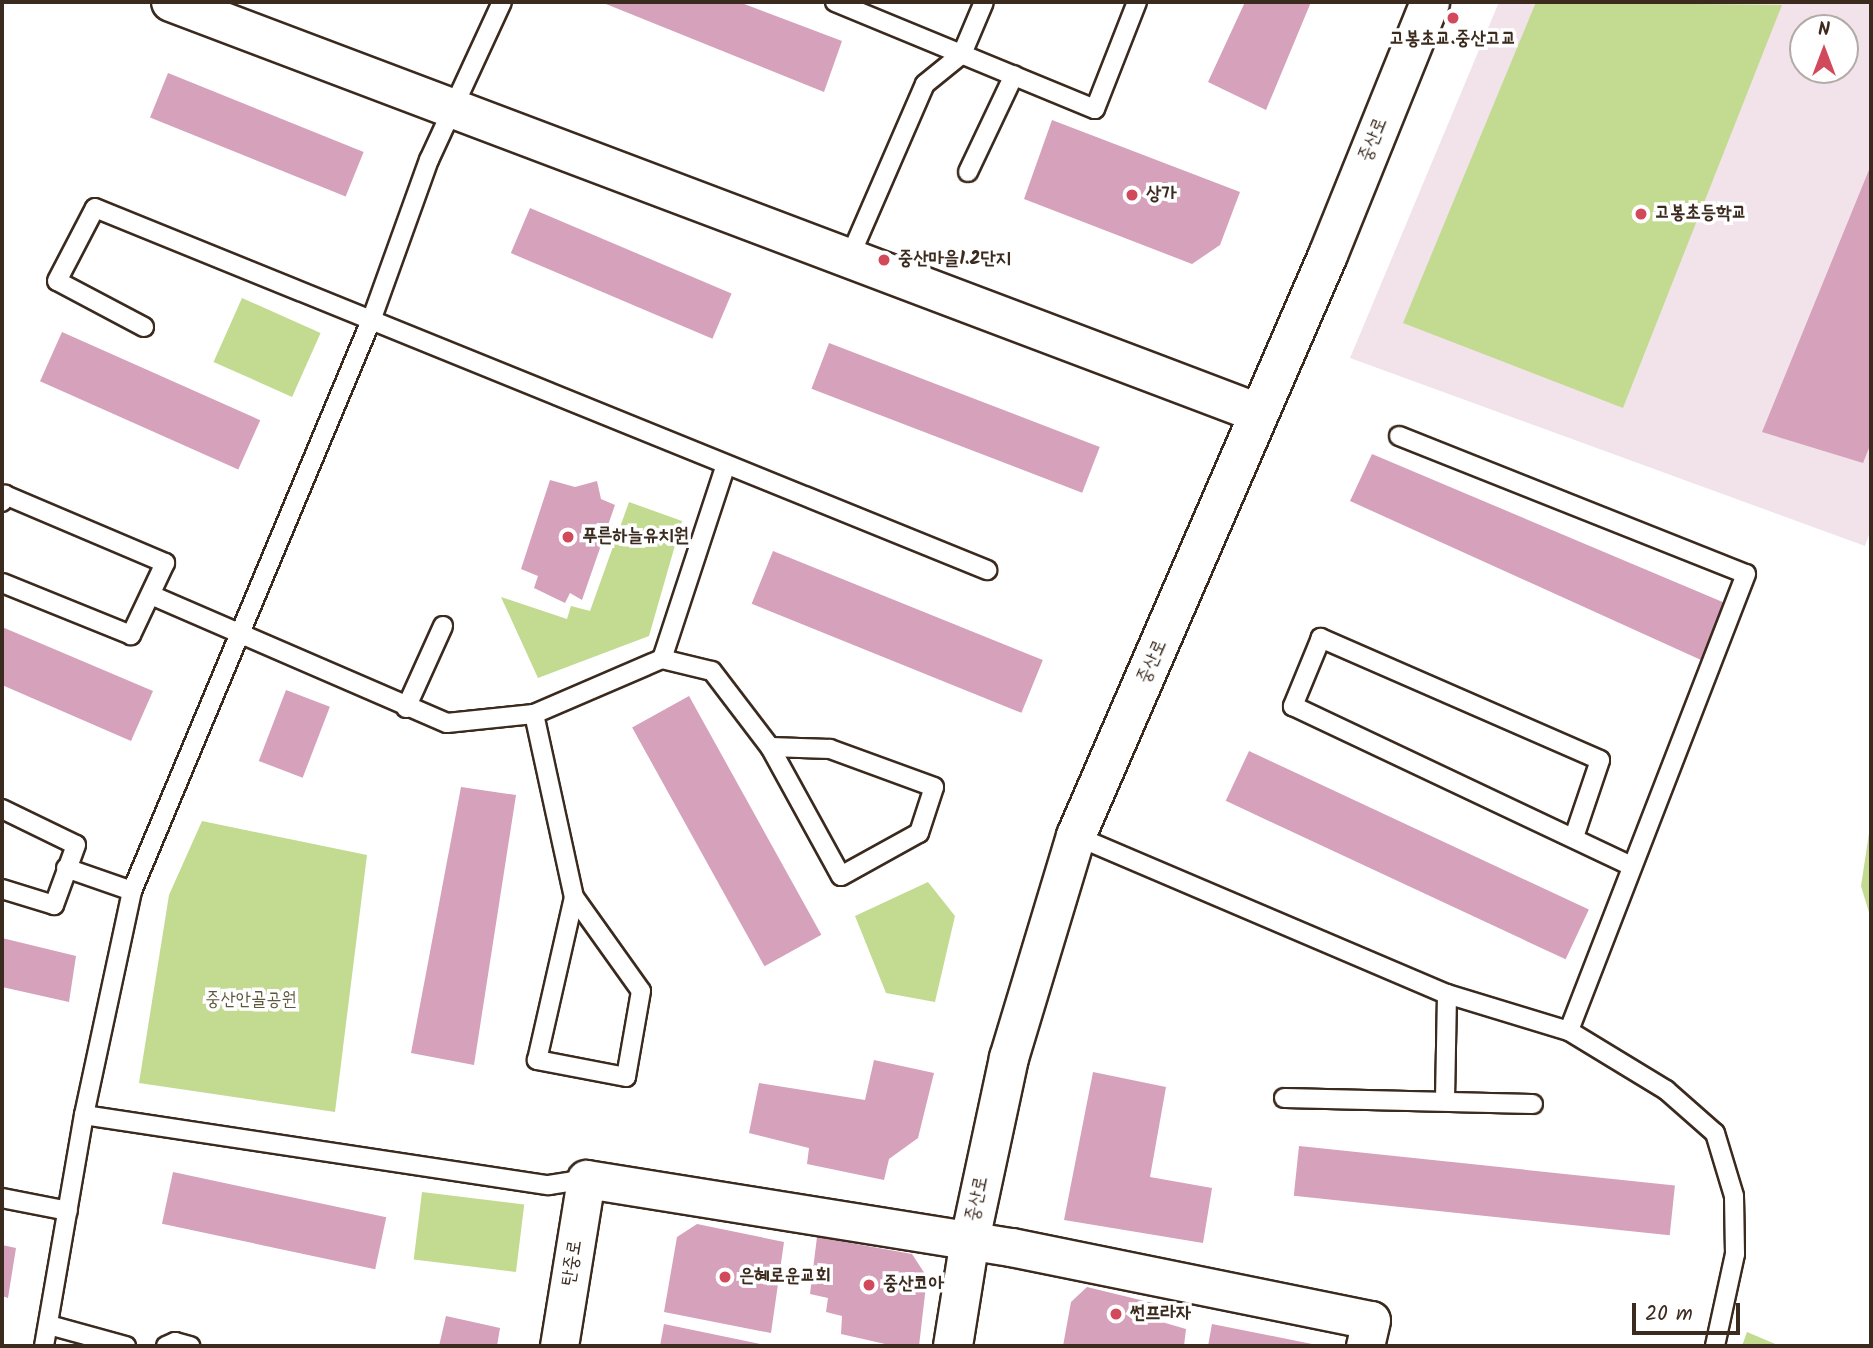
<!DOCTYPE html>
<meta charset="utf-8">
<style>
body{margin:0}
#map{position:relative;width:1873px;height:1348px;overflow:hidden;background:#fff;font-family:Kalam,"Poor Story",sans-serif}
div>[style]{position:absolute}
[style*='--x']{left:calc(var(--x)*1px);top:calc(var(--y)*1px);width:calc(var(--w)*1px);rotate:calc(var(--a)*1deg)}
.built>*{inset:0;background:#f2e3eb}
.green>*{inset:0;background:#c2db91;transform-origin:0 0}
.building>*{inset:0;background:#d5a1bb;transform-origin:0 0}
.roads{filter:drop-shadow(2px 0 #3b2a1e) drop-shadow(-2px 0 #3b2a1e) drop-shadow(0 2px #3b2a1e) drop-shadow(0 -2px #3b2a1e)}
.lane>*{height:18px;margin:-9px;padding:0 9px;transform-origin:9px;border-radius:9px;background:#fff}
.street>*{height:37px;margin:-18.5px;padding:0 18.5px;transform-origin:18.5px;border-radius:18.5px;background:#fff}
.secondary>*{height:38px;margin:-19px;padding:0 19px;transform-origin:19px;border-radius:19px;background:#fff}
.dots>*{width:19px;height:19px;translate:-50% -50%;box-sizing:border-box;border:4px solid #fff;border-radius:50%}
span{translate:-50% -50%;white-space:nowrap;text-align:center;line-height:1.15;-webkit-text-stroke:7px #fff;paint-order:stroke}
.poi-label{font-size:19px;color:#3b2a1e;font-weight:700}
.left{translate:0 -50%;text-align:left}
.street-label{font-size:19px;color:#3b2a1e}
.park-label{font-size:19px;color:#5d563b}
.frame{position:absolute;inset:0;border:4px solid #3b2a1e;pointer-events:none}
.north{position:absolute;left:1789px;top:14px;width:70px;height:70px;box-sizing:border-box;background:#fff;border:2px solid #b1aaa5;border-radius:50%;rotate:0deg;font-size:19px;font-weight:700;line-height:28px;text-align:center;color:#3b2a1e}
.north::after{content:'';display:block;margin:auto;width:24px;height:32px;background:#d1495b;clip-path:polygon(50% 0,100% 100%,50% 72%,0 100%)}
.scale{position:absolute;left:1632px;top:1303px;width:108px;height:32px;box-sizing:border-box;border:4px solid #3b2a1e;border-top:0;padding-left:9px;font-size:21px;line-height:24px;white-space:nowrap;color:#3b2a1e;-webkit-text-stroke:5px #fff;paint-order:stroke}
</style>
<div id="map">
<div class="built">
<i style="clip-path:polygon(evenodd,1499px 2px,1871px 2px,1871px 529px,1865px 546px,1350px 358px,1499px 2px,1803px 28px,1845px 28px,1845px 70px,1803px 70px,1803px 28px)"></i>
</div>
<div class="green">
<i style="clip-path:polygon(1536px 2px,1782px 5px,1623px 408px,1403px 323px)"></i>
<i style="left:242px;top:298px;width:86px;height:70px;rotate:24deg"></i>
<i style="clip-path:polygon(629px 502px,682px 521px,649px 636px,538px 678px,501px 597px,567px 619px,571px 606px,590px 611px)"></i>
<i style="clip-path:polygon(1871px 820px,1871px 919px,1861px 886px)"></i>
<i style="clip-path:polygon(202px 821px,367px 855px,335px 1112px,139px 1083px,169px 895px)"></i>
<i style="clip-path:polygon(928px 882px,955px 916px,935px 1002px,886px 993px,855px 916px)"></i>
<i style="left:422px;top:1192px;width:103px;height:68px;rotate:7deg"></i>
<i style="clip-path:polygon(1747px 1332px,1780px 1346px,1742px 1346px)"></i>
</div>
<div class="building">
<i style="clip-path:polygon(601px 2px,739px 2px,842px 41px,824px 92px)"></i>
<i style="clip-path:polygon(1245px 2px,1311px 2px,1266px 110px,1208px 82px)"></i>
<i style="left:168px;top:73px;width:211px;height:48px;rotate:22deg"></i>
<i style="clip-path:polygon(1052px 120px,1240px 192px,1220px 245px,1192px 264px,1024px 199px)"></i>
<i style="clip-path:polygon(1871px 165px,1871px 443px,1863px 463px,1762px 432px)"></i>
<i style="left:530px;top:208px;width:219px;height:49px;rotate:23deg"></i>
<i style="left:62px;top:332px;width:217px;height:54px;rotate:24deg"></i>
<i style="left:829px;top:343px;width:290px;height:49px;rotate:21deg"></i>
<i style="clip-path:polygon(1372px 454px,1725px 603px,1701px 660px,1350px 501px)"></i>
<i style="clip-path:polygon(550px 480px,575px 487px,597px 481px,601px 499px,615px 505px,582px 600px,570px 593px,565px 603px,534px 588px,538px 576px,521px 569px)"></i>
<i style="left:773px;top:551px;width:291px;height:57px;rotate:22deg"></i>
<i style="clip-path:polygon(2px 627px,153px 691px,131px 741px,2px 685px)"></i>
<i style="left:286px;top:690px;width:47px;height:76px;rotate:21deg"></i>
<i style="left:689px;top:696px;width:273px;height:65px;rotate:61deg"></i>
<i style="left:1249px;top:751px;width:375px;height:55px;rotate:25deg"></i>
<i style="clip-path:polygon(461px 787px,516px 795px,474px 1065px,411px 1053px)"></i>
<i style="clip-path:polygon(2px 938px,76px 956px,69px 1002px,2px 987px)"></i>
<i style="clip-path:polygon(874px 1060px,934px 1073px,918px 1138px,889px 1159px,884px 1180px,807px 1164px,809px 1148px,749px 1133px,759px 1083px,865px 1100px)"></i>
<i style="clip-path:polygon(1093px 1072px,1166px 1087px,1150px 1177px,1212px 1188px,1203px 1243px,1064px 1220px)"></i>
<i style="left:1299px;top:1146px;width:378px;height:50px;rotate:6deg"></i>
<i style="left:173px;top:1172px;width:218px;height:53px;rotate:12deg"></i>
<i style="clip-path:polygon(697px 1224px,784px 1242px,771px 1333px,664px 1312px,677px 1237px)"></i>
<i style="clip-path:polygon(817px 1237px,912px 1254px,927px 1277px,919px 1346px,894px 1346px,841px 1334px,842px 1316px,826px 1312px,828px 1298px,810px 1294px)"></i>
<i style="clip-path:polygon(2px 1245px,16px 1248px,8px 1298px,2px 1296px)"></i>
<i style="clip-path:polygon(1087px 1287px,1165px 1306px,1162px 1322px,1186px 1329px,1184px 1346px,1063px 1346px,1071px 1302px)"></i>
<i style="clip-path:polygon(446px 1316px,500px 1328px,497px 1346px,439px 1346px)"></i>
<i style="clip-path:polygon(664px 1324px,765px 1345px,765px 1346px,660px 1346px)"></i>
<i style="clip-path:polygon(1212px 1324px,1317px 1345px,1317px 1346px,1208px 1346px)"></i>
</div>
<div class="roads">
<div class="lane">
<i style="--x:835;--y:2;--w:281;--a:22.4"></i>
<i style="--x:1095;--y:109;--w:115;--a:-68.6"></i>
<i style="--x:968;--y:172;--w:107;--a:-64.6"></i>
<i style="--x:848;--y:261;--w:193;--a:-66.5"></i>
<i style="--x:925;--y:84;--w:48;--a:-39"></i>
<i style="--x:962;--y:54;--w:56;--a:-67.1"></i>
<i style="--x:144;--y:327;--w:98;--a:-152.1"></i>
<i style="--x:57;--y:281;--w:82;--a:-62.5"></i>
<i style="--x:95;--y:208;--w:963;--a:22.09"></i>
<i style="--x:1399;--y:436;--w:373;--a:21.7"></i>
<i style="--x:1746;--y:574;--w:490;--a:111.2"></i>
<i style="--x:2;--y:502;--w:8;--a:-67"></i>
<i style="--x:5;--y:495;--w:174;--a:23"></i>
<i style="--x:165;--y:563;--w:80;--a:115.3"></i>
<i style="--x:131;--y:635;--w:139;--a:-158"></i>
<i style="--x:151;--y:595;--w:322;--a:23.4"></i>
<i style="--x:447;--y:723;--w:87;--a:-5.9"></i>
<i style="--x:534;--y:714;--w:139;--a:-23.3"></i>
<i style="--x:662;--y:659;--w:202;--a:-71.8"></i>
<i style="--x:662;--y:659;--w:51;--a:13.5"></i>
<i style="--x:712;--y:671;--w:96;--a:52.7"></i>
<i style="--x:770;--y:747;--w:147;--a:61.2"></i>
<i style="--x:841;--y:876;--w:89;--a:-28.9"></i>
<i style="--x:919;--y:833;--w:48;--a:-71.9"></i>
<i style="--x:934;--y:787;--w:111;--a:-159.9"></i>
<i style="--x:830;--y:749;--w:60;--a:-178.1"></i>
<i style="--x:406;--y:708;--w:90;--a:-65.7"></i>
<i style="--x:534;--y:714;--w:187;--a:77.7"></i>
<i style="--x:574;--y:897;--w:115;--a:54.5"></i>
<i style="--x:641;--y:991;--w:87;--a:99.9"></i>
<i style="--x:626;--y:1077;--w:91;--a:-169.2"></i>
<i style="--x:537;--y:1060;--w:167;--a:-77.2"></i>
<i style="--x:2;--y:809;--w:82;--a:25.9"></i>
<i style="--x:76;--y:845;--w:64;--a:110.1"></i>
<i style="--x:54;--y:905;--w:54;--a:-162.9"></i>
<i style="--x:1076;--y:836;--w:403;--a:23.1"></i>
<i style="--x:1447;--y:994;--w:127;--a:16.9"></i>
<i style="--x:1569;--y:1031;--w:114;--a:31.3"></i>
<i style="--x:1666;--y:1090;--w:65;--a:41.3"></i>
<i style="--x:1715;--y:1133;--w:66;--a:73.2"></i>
<i style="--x:1734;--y:1196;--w:58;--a:89"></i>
<i style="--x:1735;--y:1254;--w:94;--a:102.3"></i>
<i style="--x:1574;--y:837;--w:81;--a:-71.3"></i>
<i style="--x:1600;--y:760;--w:305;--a:-156.4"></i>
<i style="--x:1321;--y:638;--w:74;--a:112.4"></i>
<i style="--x:1293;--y:706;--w:374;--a:25.3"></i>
<i style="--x:66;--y:868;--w:70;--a:19.2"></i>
<i style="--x:1284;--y:1098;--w:249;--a:1.4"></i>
<i style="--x:1445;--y:1099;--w:105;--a:-88.9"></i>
<i style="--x:84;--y:1115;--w:470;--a:8.6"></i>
<i style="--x:549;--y:1185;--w:37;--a:-9"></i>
<i style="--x:2;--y:1198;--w:67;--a:11.1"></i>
<i style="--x:49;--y:1325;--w:80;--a:15.3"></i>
<i style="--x:44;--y:1346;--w:234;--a:-80.2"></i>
<i style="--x:84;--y:1115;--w:229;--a:-77.9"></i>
<i style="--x:132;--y:891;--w:621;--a:-67.27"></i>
<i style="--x:372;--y:318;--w:168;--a:-70.2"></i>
<i style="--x:429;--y:160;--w:174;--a:-65.2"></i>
<i style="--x:166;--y:1346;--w:10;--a:-24"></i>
<i style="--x:175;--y:1342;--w:16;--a:15"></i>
</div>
<div class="street">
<i style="--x:559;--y:1346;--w:169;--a:-80.8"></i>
<i style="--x:586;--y:1179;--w:430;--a:9.1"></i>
<i style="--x:1011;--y:1247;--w:367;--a:11.5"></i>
<i style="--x:1371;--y:1320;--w:27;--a:103"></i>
</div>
<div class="secondary">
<i style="--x:171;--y:2;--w:1162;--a:20.71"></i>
<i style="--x:953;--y:1346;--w:107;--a:-80.9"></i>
<i style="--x:970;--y:1240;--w:186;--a:-77.9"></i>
<i style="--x:1009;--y:1058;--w:232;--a:-73.2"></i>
<i style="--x:1076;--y:836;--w:633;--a:-66.55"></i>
<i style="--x:1328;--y:255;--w:273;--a:-68"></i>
</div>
</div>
<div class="dots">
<i style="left:1453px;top:18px;background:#d1495b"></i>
<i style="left:1132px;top:195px;background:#d1495b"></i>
<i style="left:1641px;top:214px;background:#d1495b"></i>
<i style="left:884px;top:260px;background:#d1495b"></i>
<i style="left:568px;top:537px;background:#d1495b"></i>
<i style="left:725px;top:1277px;background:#d1495b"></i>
<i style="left:869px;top:1285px;background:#d1495b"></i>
<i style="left:1116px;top:1314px;background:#d1495b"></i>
</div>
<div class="poi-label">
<span style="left:1453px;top:40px">고봉초교.중산고교</span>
<span class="left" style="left:1146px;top:195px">상가</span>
<span class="left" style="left:1655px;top:214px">고봉초등학교</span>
<span class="left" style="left:898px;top:260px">중산마을1.2단지</span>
<span class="left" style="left:582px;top:537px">푸른하늘유치원</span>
<span class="left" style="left:739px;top:1277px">은혜로운교회</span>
<span class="left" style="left:883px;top:1285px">중산코아</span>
<span class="left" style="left:1130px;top:1314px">썬프라자</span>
</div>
<div class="street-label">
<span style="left:1374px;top:140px;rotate:-68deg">중산로</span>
<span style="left:1153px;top:662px;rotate:-66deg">중산로</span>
<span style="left:978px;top:1199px;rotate:-78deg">중산로</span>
<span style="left:573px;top:1263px;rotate:-81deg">탄중로</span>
</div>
<div class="park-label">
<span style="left:251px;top:1001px">중산안골공원</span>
</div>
<div class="frame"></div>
<div class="north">N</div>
<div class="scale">20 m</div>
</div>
